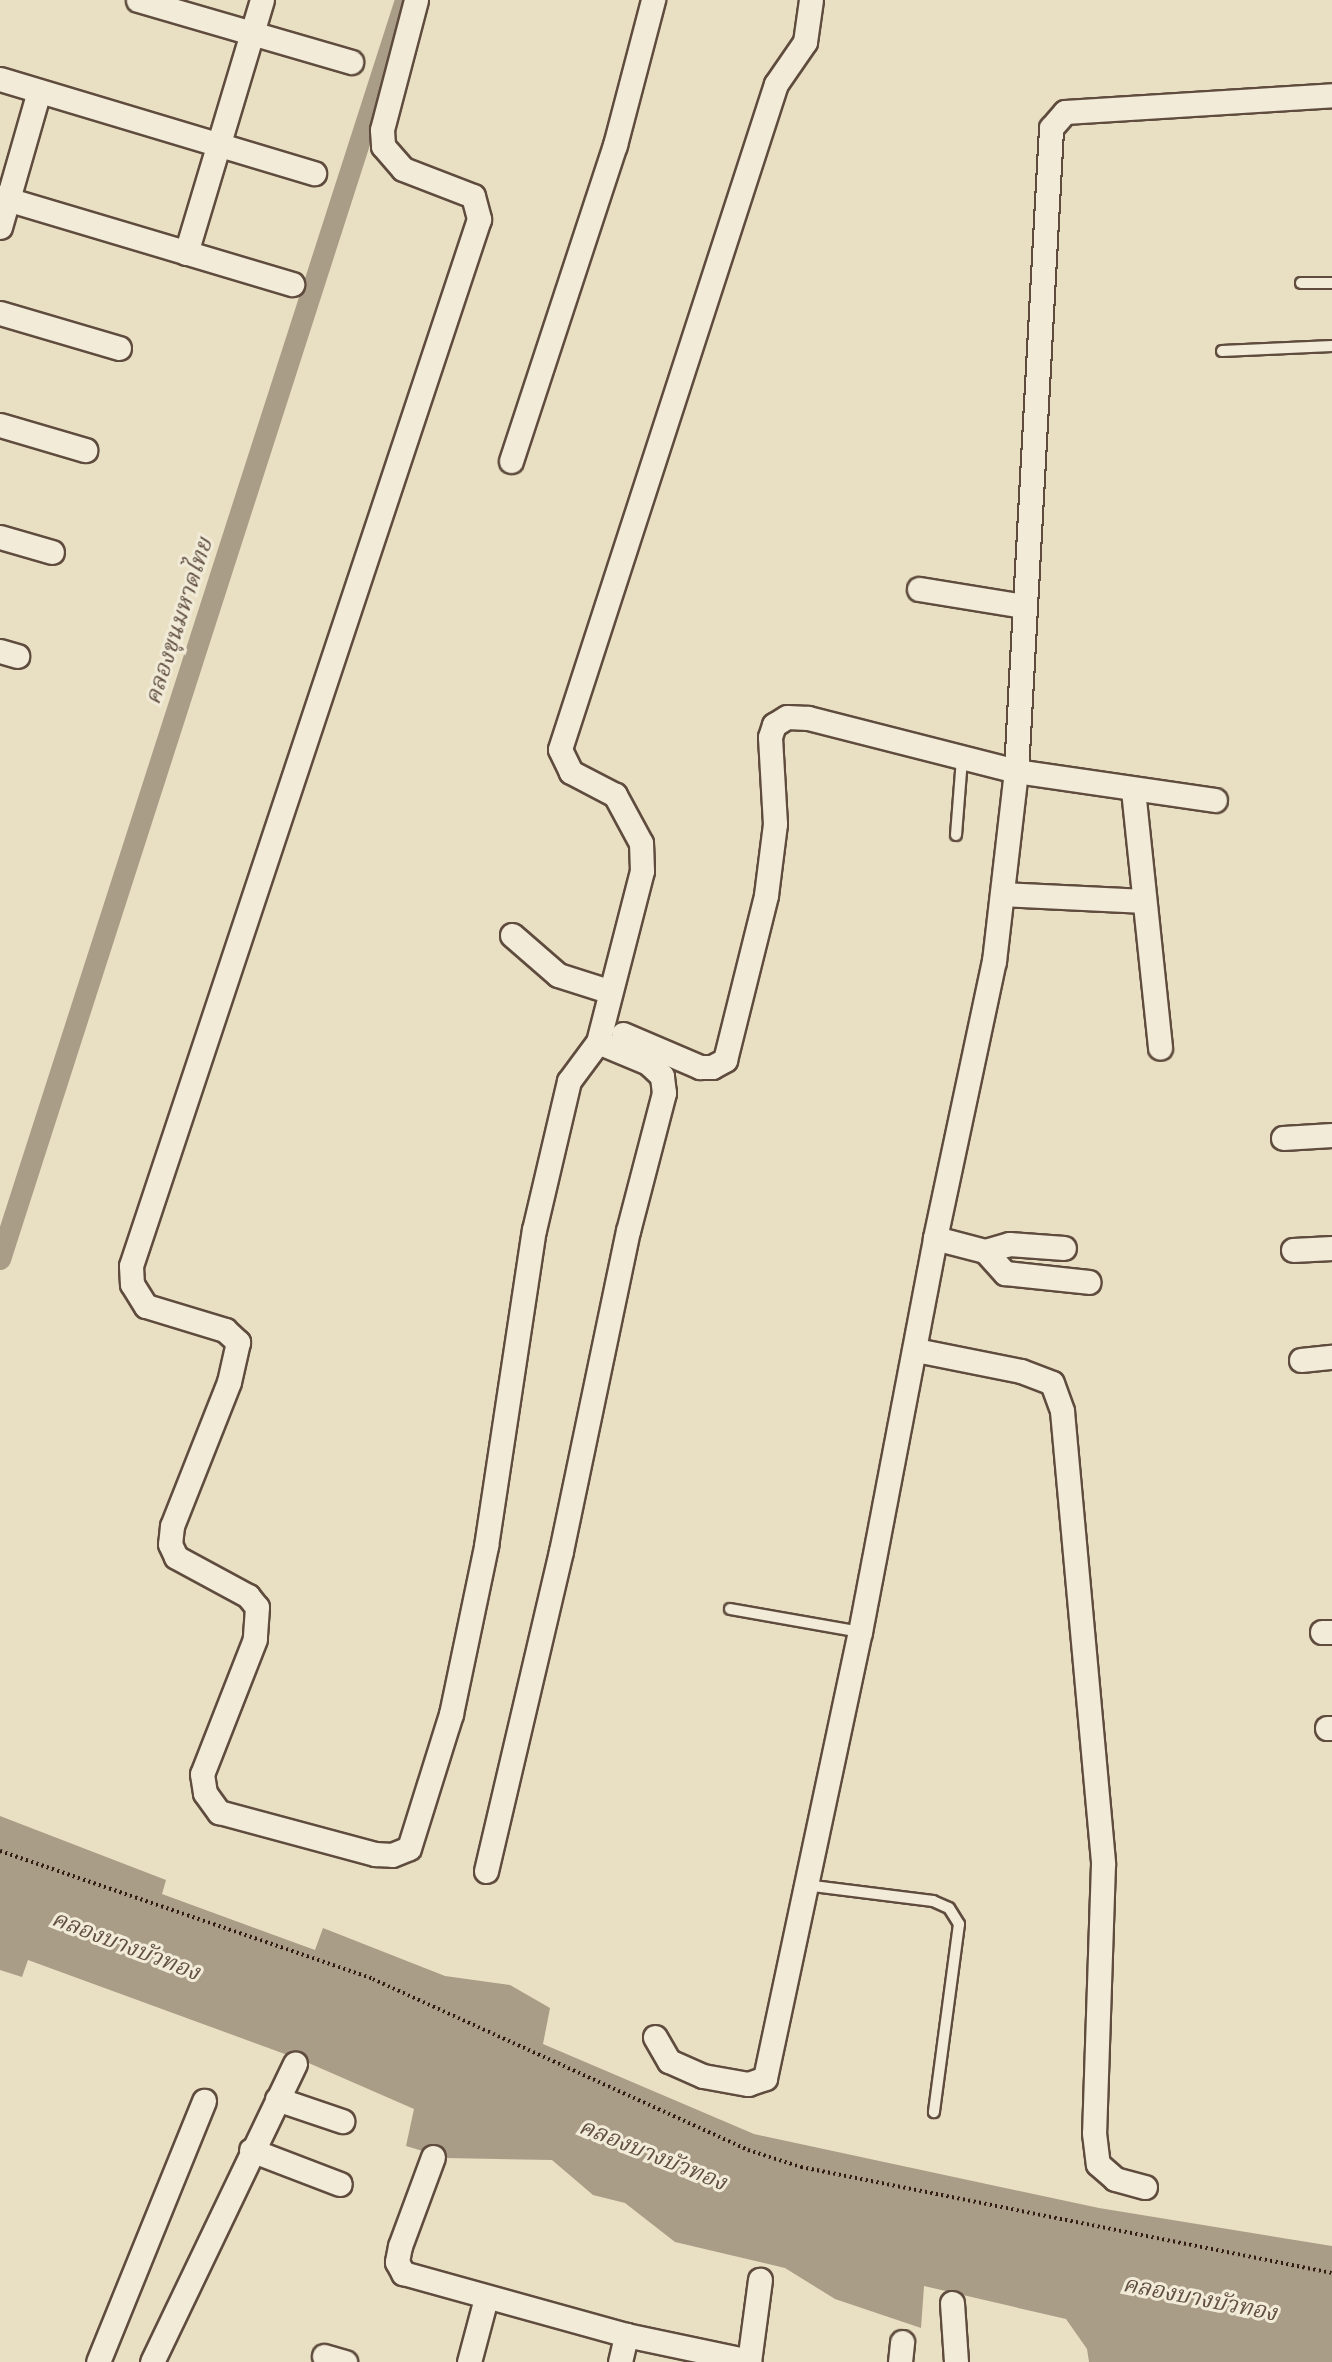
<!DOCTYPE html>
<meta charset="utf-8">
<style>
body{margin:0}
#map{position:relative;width:1332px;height:2362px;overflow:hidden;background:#e9e0c3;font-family:"Libre Caslon Text","Noto Serif Thai",serif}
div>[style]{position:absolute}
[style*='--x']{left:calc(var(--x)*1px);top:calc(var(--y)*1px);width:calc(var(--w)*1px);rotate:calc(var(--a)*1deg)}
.water>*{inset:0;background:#aa9d87}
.canal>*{height:21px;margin:-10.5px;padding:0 10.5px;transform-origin:10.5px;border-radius:10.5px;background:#aa9d87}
.path>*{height:3.5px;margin-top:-1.75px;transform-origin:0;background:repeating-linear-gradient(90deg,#311b12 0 2px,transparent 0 5.5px)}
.roads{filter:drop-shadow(2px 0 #5f4c3e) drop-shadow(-2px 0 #5f4c3e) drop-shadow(0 2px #5f4c3e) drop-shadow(0 -2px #5f4c3e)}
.lane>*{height:10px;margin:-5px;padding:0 5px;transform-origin:5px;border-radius:5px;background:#f1ebd8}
.street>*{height:23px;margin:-11.5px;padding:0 11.5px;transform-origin:11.5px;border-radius:11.5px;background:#f1ebd8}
span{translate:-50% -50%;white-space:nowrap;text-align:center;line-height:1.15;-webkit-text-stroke:6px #f1ebd8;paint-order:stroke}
.water-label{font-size:23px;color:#614f41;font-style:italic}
</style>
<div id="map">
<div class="water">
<i style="clip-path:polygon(0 1816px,166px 1880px,162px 1894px,315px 1950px,323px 1928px,445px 1976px,510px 1985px,550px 2008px,543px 2044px,754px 2134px,1099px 2208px,1332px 2246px,1332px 2362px,1089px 2362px,1087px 2349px,1066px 2319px,924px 2286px,921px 2328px,835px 2299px,785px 2268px,675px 2242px,625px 2203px,593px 2195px,552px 2160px,446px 2158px,406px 2146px,414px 2109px,304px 2061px,28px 1960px,22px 1977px,0 1970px)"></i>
</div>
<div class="canal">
<i style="--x:0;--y:1259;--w:1323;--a:-72.17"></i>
</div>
<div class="path">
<i style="--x:0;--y:1851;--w:394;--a:18.9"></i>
<i style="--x:373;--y:1979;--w:412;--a:24.5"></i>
<i style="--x:748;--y:2150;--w:56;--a:17.8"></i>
<i style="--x:801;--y:2167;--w:541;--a:11.29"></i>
</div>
<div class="roads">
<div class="lane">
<i style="--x:1301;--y:283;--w:31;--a:0"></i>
<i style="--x:1222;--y:351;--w:110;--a:-2.6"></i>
<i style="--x:956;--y:835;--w:76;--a:-85.5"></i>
<i style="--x:730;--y:1609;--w:132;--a:10"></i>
<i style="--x:805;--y:1885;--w:129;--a:7.1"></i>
<i style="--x:933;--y:1901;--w:17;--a:24"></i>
<i style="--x:949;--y:1908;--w:19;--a:58"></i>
<i style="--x:959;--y:1924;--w:190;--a:97.6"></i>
</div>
<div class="street">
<i style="--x:138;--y:0;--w:222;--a:16.2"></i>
<i style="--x:416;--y:0;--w:134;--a:104.7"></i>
<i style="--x:382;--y:130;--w:16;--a:86"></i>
<i style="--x:383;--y:146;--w:30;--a:49"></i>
<i style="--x:403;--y:169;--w:75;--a:21.1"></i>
<i style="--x:473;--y:196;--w:24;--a:75"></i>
<i style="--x:479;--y:219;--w:1103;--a:108.39"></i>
<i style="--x:131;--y:1266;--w:18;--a:87"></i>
<i style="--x:132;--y:1284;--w:26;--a:58"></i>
<i style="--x:146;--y:1306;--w:83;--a:16.9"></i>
<i style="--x:225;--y:1330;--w:18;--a:43"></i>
<i style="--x:238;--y:1342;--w:41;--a:102.7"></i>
<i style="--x:229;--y:1382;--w:155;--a:111.6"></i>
<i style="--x:172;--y:1526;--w:18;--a:96"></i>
<i style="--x:170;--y:1544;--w:14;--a:65"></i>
<i style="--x:176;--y:1557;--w:82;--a:28.4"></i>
<i style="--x:248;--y:1596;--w:14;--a:51"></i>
<i style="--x:257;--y:1607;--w:32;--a:94"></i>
<i style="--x:255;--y:1639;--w:145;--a:111.4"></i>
<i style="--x:202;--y:1774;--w:19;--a:81"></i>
<i style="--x:205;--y:1793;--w:24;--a:54"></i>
<i style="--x:219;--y:1812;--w:162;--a:15.1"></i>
<i style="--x:375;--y:1854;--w:17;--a:3"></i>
<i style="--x:392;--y:1855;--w:18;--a:-22"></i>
<i style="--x:409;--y:1848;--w:140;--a:-72.6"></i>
<i style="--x:451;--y:1714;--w:172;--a:-78.2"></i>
<i style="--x:486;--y:1546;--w:320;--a:-81.4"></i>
<i style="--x:534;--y:1230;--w:153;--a:-76.8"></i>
<i style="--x:569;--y:1081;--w:49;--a:-53.4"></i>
<i style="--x:0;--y:79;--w:328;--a:16.7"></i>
<i style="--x:0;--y:197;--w:305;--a:16.6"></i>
<i style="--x:0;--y:227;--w:141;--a:-74"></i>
<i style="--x:186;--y:253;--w:264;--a:-73.3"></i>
<i style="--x:0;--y:313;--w:124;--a:16.4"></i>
<i style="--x:0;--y:425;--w:89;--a:16.4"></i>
<i style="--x:511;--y:461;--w:333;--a:-71.8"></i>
<i style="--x:615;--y:145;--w:150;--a:-75.3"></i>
<i style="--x:0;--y:537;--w:54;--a:16.1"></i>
<i style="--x:919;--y:589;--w:106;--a:9.2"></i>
<i style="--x:0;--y:651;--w:18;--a:16"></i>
<i style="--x:1133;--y:790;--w:259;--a:84"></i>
<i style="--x:1002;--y:894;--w:142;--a:2.8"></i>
<i style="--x:512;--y:935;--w:61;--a:41"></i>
<i style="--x:558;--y:975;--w:52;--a:17.7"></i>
<i style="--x:623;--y:1034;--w:84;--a:23.2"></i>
<i style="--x:700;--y:1067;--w:12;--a:0"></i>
<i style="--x:712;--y:1067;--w:15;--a:-28"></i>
<i style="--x:725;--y:1060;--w:170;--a:-76"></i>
<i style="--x:766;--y:895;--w:72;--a:-82.8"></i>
<i style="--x:775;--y:824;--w:87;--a:-93.3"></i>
<i style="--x:770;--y:737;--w:13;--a:-72"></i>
<i style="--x:774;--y:725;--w:15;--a:-32"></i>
<i style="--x:787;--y:717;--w:21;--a:3"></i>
<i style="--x:808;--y:718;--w:215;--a:14.3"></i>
<i style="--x:1016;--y:771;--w:201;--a:8.3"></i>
<i style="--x:1283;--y:1138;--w:49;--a:-3.5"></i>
<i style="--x:935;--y:1238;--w:52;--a:14.6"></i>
<i style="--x:985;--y:1251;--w:30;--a:48"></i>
<i style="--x:1005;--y:1273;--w:84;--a:6.1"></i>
<i style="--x:1293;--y:1250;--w:39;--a:-3"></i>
<i style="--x:985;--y:1251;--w:25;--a:-16"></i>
<i style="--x:1009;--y:1244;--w:55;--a:4.2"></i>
<i style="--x:916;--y:1350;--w:107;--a:11.3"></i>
<i style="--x:1021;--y:1371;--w:33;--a:21"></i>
<i style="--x:1052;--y:1383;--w:30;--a:70"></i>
<i style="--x:1062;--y:1411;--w:455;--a:84.8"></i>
<i style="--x:1103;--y:1864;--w:269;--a:91.9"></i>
<i style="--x:1094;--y:2133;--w:31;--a:83"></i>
<i style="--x:1098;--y:2164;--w:23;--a:41"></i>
<i style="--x:1115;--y:2179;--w:31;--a:15"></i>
<i style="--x:1301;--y:1360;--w:31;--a:-6"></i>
<i style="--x:1322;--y:1632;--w:10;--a:0"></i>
<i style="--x:1327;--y:1728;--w:5;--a:0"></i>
<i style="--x:486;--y:1871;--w:329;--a:-76.8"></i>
<i style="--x:561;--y:1551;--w:327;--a:-78.2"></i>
<i style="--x:628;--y:1231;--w:143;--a:-75.4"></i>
<i style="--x:664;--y:1093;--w:17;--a:-97"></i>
<i style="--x:662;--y:1076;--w:19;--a:-137"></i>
<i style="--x:648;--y:1063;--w:54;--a:-157.2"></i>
<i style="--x:598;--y:1042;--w:177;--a:-75.6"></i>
<i style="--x:642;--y:871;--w:28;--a:-92"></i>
<i style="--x:641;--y:843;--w:55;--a:-118.4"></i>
<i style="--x:615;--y:795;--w:50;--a:-152.4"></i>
<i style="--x:571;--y:772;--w:25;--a:-116"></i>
<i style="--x:560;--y:749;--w:699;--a:-72.01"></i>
<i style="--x:776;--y:84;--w:51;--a:-55.4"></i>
<i style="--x:805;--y:42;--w:42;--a:-81.9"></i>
<i style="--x:655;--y:2037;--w:28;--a:60"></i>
<i style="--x:669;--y:2061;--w:37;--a:24"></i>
<i style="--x:703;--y:2076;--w:46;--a:10.1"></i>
<i style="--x:748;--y:2084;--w:18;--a:-19"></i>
<i style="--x:765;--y:2078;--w:456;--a:-78"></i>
<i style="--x:860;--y:1632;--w:401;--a:-79.2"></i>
<i style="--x:935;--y:1238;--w:283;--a:-78"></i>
<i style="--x:994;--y:961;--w:191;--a:-83.4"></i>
<i style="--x:1016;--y:771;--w:644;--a:-86.88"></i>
<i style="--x:1051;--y:128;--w:21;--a:-49"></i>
<i style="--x:1065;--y:112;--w:268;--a:-3.6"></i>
<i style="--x:277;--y:2099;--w:69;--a:18.7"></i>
<i style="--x:251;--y:2150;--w:95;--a:20.9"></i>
<i style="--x:433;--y:2157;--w:95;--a:110.3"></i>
<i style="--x:400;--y:2246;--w:16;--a:101"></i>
<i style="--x:397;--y:2262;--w:13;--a:61"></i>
<i style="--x:403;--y:2273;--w:231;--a:15.5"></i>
<i style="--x:626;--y:2335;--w:126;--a:11.9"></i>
<i style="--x:952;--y:2303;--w:59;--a:86.1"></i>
<i style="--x:324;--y:2356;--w:22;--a:16"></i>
<i style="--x:98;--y:2362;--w:282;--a:-67.9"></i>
<i style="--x:152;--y:2362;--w:331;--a:-64.4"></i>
<i style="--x:469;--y:2362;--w:66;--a:-75.1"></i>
<i style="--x:620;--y:2362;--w:28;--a:-77"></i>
<i style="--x:749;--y:2362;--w:83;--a:-82.4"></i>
<i style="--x:900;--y:2362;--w:20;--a:-84"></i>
</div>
</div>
<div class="water-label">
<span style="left:178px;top:621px;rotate:-72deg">คลองขุนมหาดไทย</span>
<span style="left:126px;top:1945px;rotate:21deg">คลองบางบัวทอง</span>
<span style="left:653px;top:2154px;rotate:22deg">คลองบางบัวทอง</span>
<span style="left:1200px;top:2298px;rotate:11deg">คลองบางบัวทอง</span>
</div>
</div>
